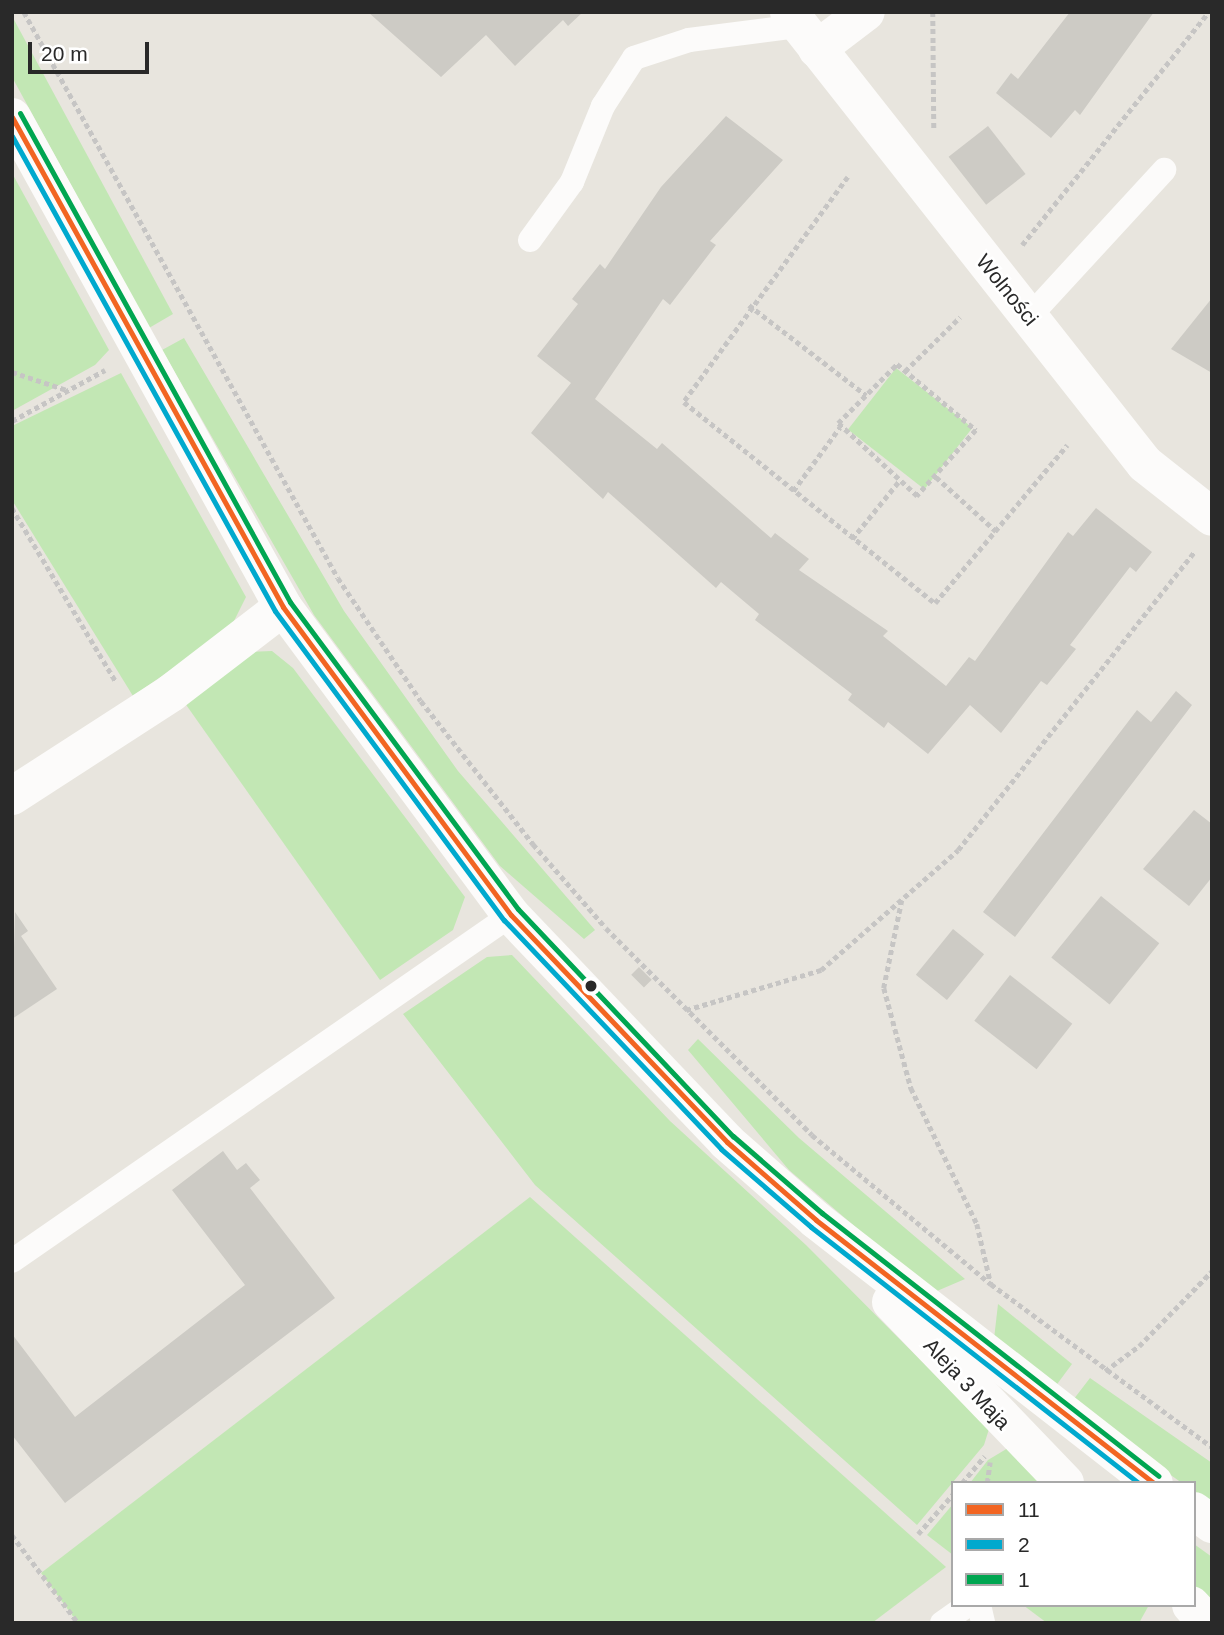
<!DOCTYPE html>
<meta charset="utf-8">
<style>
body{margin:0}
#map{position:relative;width:1224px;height:1635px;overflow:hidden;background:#e8e5de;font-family:Arial,sans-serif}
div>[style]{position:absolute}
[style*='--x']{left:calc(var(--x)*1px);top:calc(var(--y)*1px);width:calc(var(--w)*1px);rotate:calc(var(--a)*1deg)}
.green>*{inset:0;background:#c2e7b4;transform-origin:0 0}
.building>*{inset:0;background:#cdcbc5;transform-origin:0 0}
.path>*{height:4.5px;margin-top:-2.25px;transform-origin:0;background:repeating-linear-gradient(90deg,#c6c5c4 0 5px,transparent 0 8.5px)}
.lane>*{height:24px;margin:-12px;padding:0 12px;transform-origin:12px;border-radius:12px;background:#fcfbfa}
.street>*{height:38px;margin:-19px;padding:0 19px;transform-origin:19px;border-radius:19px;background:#fcfbfa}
.secondary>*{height:38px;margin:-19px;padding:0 19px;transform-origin:19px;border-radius:19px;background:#fcfbfa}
.bus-1>*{height:5px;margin:-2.5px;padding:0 2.5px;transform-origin:2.5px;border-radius:2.5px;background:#f26522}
.bus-2>*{height:5px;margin:-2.5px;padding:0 2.5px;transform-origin:2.5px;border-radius:2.5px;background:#00a9ce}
.bus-3>*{height:5px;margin:-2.5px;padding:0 2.5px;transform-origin:2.5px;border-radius:2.5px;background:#00a651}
.dots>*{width:19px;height:19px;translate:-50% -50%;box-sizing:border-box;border:4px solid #fff;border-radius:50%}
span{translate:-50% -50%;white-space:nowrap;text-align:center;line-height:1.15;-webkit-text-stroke:5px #fff;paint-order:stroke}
.street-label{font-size:21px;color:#292929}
.frame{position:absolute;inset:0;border:14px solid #292929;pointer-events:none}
.legend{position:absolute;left:951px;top:1481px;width:245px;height:126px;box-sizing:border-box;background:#fff;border:2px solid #a9a9a9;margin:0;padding:9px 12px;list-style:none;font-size:21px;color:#292929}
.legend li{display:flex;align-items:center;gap:14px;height:35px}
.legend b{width:35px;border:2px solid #a9a9a9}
.scale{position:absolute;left:28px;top:42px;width:121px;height:32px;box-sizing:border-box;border:4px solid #292929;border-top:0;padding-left:9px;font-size:21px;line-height:24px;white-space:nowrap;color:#292929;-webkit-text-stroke:5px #fff;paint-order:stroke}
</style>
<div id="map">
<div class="green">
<i style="clip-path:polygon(12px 16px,173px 314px,149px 328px,12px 77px)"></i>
<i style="clip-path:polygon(12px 173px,109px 350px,95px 365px,12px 411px)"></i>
<i style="clip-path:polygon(184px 338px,344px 611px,458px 771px,595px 930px,584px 939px,500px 866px,314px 615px,162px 350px)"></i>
<i style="left:896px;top:368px;width:97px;height:78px;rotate:38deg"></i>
<i style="clip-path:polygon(121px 373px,246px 597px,230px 629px,133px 696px,12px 500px,12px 426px)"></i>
<i style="clip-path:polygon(272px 651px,293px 668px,465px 897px,453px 930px,380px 980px,182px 699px,248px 652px)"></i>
<i style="clip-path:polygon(512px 955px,670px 1121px,806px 1245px,989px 1429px,984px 1445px,917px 1525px,535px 1185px,403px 1014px,487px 957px)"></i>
<i style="clip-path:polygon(698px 1039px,799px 1138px,965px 1279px,937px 1291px,923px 1285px,789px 1170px,688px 1050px)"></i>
<i style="clip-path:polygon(530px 1197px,946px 1567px,872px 1623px,78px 1623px,41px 1573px)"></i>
<i style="clip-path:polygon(998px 1304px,1072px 1364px,1052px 1391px,994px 1339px)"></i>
<i style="clip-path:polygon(1090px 1378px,1212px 1463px,1212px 1504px,1194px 1492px,1194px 1483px,1182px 1483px,1070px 1404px)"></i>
<i style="clip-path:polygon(1008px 1448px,1043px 1483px,970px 1483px,988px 1460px)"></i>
<i style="clip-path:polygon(953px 1504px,953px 1555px,927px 1535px)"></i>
<i style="clip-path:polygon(1194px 1544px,1212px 1557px,1212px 1607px,1194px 1590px)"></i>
<i style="clip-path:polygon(1023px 1605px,1149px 1605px,1139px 1623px,1047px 1623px)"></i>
</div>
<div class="building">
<i style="clip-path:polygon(368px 12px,468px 13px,583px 12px,568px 26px,563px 20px,515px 66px,486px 35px,441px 77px)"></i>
<i style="clip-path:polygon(1070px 12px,1154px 12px,1080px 115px,1075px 110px,1051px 138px,996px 93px,1011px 73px,1018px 79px)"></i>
<i style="clip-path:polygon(726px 116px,783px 160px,710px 241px,716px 245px,670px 305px,663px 299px,595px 399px,657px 449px,662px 443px,771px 538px,775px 533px,809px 559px,799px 570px,888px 631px,883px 636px,946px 686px,969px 657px,975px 661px,1068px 532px,1073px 536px,1096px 508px,1152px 552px,1136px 572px,1130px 567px,1070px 645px,1076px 649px,1047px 685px,1041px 681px,1001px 733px,970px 705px,928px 754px,888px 722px,884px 728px,848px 700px,852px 694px,755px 620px,759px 614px,721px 582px,716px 588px,608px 492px,603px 499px,531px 433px,571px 383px,537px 356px,578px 304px,572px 299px,600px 264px,605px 269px,661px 187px)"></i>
<i style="left:988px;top:126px;width:61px;height:50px;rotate:52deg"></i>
<i style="clip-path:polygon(1212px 298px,1212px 373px,1171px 349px)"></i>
<i style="clip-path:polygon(1176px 691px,1192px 705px,1015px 937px,983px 912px,1137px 710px,1151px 722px)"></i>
<i style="clip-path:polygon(1194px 810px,1212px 824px,1212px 877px,1189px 906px,1143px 869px)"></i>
<i style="left:1101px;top:896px;width:75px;height:79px;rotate:39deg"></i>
<i style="clip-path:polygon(15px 912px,28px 931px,21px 936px,57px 989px,12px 1019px)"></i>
<i style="left:953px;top:929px;width:40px;height:59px;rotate:39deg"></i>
<i style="left:639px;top:967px;width:18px;height:11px;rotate:45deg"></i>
<i style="left:1010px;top:975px;width:79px;height:58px;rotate:38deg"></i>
<i style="clip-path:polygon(223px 1151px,237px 1170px,246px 1163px,260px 1180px,250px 1188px,335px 1298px,65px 1503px,12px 1435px,12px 1334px,75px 1417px,245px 1285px,172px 1190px)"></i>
</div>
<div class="path">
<i style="--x:24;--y:12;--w:647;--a:60.98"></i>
<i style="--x:338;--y:578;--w:148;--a:56"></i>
<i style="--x:421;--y:701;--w:182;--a:51.9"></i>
<i style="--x:533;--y:844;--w:111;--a:49"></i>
<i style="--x:606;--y:928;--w:292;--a:45.1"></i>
<i style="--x:812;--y:1135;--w:233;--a:39.8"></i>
<i style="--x:991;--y:1284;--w:275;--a:36.4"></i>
<i style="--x:933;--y:12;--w:118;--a:89.5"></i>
<i style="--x:848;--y:177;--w:278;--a:126.1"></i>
<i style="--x:684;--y:402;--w:322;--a:38.7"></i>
<i style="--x:935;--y:603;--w:206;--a:-50.1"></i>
<i style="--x:1022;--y:245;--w:299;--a:-51.3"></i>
<i style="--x:749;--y:305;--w:148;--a:37.6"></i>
<i style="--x:897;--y:364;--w:103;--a:39.9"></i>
<i style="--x:976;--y:430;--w:89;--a:131.8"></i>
<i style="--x:917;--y:496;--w:108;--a:-137.3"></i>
<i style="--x:838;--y:423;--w:83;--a:-45"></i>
<i style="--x:905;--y:371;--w:77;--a:-44.5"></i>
<i style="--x:12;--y:372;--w:58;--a:18.1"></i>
<i style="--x:12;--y:421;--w:106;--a:-28.7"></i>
<i style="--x:936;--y:477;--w:81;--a:42"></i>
<i style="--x:793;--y:491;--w:79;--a:-53.7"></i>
<i style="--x:12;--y:508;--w:203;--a:59.1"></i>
<i style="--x:852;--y:539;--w:76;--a:-50.9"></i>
<i style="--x:902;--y:900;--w:90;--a:101.6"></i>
<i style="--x:884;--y:988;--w:104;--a:74.9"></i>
<i style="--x:911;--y:1088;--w:151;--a:64.1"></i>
<i style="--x:977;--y:1224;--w:62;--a:76.9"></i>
<i style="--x:686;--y:1010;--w:141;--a:-16.5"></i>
<i style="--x:821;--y:970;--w:182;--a:-41.2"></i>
<i style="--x:958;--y:850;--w:382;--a:-51.6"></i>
<i style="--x:1105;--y:1371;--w:42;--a:-36.3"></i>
<i style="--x:1139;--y:1346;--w:105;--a:-45.8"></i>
<i style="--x:962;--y:1483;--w:35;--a:-50"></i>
<i style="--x:987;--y:1483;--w:21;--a:-82"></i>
<i style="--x:918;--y:1534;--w:53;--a:-48.8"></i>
<i style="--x:12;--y:1535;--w:110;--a:53.1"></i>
</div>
<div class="lane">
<i style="--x:530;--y:240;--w:72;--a:-54.1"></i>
<i style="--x:572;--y:182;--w:82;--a:-67.8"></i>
<i style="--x:603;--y:106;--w:57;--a:-57.1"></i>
<i style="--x:634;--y:58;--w:58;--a:-18.1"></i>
<i style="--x:689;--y:40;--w:111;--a:-7.3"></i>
<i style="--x:1029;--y:317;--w:200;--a:-47.4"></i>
<i style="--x:12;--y:1261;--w:607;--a:-34.74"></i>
<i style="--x:979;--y:1605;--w:18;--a:77"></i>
<i style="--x:942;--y:1623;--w:32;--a:-35"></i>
</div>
<div class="street">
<i style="--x:789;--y:12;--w:575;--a:51.78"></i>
<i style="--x:1145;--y:464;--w:85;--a:38.3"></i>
<i style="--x:817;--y:49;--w:61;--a:-37.1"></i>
<i style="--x:12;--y:796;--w:189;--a:-32.9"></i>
<i style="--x:171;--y:693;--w:141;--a:-37.5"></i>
</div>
<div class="secondary">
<i style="--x:12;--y:117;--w:560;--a:61.05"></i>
<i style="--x:283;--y:607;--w:383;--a:53.5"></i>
<i style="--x:511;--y:915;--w:313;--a:46.4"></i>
<i style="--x:727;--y:1142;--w:118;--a:41.2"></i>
<i style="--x:816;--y:1220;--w:428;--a:37.9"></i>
<i style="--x:891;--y:1302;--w:251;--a:46.1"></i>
<i style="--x:1194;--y:1511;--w:22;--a:36"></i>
<i style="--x:1191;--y:1605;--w:25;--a:47"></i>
</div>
<div class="bus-1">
<i style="--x:12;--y:117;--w:560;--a:61.05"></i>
<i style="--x:283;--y:607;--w:383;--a:53.5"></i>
<i style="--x:511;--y:915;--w:313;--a:46.4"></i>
<i style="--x:727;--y:1142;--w:118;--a:41.2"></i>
<i style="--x:816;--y:1220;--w:428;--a:37.9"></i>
</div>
<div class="bus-2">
<i style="--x:12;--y:136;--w:543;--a:61.03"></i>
<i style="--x:275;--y:611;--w:385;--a:53.5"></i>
<i style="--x:504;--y:920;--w:315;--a:46.5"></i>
<i style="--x:721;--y:1149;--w:119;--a:40.9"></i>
<i style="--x:811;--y:1227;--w:416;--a:38"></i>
</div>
<div class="bus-3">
<i style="--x:20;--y:113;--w:559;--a:61.09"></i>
<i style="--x:290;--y:602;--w:382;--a:53.4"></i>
<i style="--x:518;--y:909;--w:313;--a:46.6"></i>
<i style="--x:733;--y:1136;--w:118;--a:40.9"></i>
<i style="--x:822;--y:1213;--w:427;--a:38"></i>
</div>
<div class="dots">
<i style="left:591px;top:986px;background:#292929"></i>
</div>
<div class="street-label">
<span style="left:1007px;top:290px;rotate:51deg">Wolności</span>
<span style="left:967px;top:1384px;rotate:47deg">Aleja 3 Maja</span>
</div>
<div class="frame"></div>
<ul class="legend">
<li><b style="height:9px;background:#f26522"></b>11</li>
<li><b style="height:9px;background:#00a9ce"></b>2</li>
<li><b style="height:9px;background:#00a651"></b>1</li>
</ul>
<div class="scale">20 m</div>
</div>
